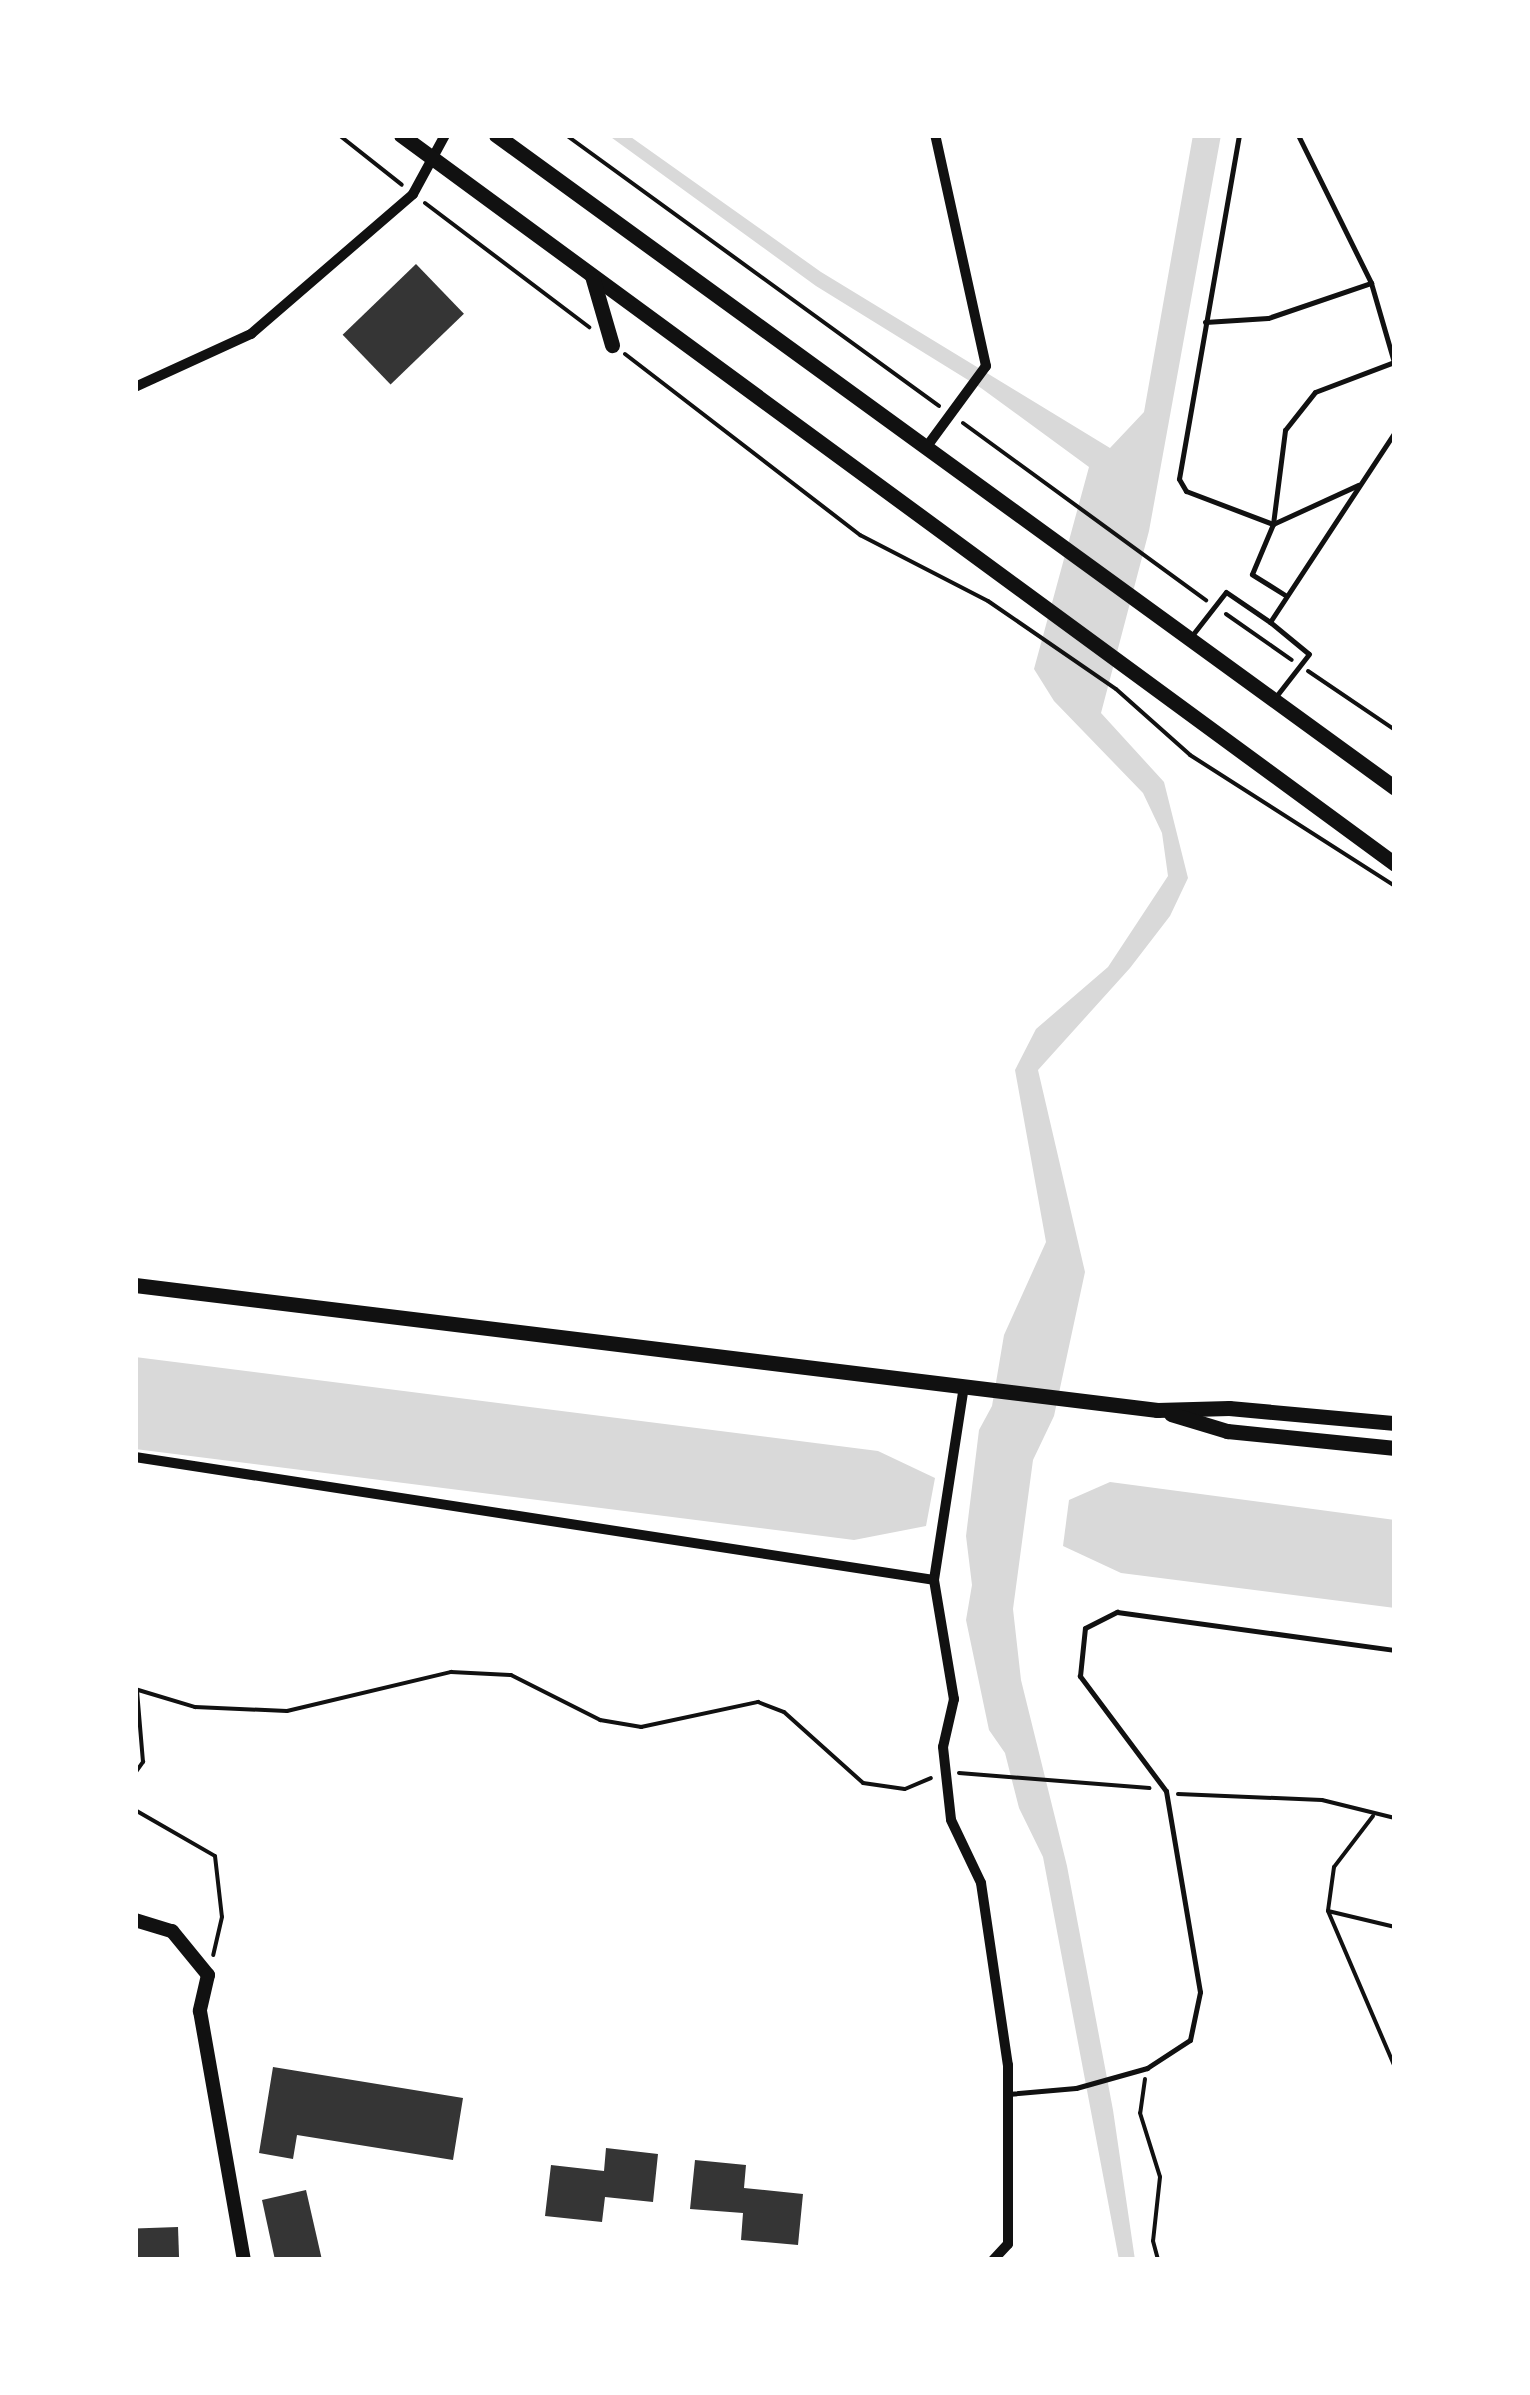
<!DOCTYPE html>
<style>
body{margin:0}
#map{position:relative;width:1530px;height:2395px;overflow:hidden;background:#fff;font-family:"Fira Sans",sans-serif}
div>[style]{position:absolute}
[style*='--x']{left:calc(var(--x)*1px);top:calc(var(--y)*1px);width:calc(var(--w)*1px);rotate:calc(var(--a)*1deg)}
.water>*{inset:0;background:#d9d9d9}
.building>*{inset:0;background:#353535;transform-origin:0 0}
.path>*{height:4px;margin:-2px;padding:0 2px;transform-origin:2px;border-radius:2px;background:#111}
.service>*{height:5px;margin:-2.5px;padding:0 2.5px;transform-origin:2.5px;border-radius:2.5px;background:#111}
.minor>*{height:10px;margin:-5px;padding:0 5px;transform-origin:5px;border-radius:5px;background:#111}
.tertiary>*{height:14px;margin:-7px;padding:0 7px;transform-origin:7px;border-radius:7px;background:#111}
.secondary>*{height:15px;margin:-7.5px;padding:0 7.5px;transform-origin:7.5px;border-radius:7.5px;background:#111}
span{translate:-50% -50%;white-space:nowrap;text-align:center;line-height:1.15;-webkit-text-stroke:8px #fff;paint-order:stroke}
.frame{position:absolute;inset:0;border:138px solid #fff;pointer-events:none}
</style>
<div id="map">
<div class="water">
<i style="clip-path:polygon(608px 135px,628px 135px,821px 272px,1110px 448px,1144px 412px,1193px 135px,1221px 135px,1149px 531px,1101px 713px,1164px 782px,1188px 878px,1170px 916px,1130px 968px,1038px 1070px,1085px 1272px,1054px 1416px,1033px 1460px,1013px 1609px,1021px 1680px,1067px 1866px,1113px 2110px,1135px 2260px,1119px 2260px,1043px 1857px,1019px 1808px,1005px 1753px,989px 1730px,966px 1620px,972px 1585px,966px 1536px,979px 1430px,992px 1406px,1004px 1335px,1046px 1242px,1015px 1070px,1036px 1029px,1108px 967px,1168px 876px,1162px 833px,1143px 793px,1054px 701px,1034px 669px,1089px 467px,981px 388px,816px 286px)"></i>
<i style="clip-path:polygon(135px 1357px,878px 1451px,935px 1478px,926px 1526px,854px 1540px,135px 1449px)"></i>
<i style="clip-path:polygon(1110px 1482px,1395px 1520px,1395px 1608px,1121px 1573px,1063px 1546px,1069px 1500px)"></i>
</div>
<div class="building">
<i style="left:416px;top:264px;width:69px;height:102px;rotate:46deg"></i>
<i style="clip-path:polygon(273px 2067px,463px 2098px,453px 2160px,297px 2135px,293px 2159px,259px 2153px)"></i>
<i style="clip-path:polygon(606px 2148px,658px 2154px,653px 2202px,605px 2197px,602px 2222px,545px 2216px,551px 2165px,604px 2171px)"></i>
<i style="clip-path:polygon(695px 2160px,746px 2165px,744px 2188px,803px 2194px,798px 2245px,741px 2240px,743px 2213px,690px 2209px)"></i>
<i style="clip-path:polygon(306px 2190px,322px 2260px,275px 2260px,262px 2200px)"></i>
<i style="left:178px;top:2227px;width:33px;height:43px;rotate:88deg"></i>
</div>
<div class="path">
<i style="--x:339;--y:135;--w:80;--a:38.4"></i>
<i style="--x:566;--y:135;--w:461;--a:36"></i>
<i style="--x:425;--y:203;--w:206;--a:37.1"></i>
<i style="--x:625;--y:354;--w:297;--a:37.6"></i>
<i style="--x:860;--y:535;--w:144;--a:27.3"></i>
<i style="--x:988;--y:601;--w:155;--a:34.5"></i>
<i style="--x:1116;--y:689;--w:99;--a:41.7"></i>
<i style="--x:1190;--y:755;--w:243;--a:32.6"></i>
<i style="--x:963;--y:423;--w:301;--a:36.1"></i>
<i style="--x:1226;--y:614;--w:80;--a:34.9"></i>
<i style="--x:1308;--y:671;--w:105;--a:34.1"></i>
<i style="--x:135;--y:1689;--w:63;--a:16.7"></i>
<i style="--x:195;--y:1707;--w:92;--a:2.5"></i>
<i style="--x:287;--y:1711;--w:169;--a:-13.4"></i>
<i style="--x:451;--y:1672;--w:60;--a:2.9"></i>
<i style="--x:511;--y:1675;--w:100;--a:26.8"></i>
<i style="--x:600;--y:1720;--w:42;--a:9.7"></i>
<i style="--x:641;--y:1727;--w:120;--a:-12.1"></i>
<i style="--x:758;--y:1702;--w:28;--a:21"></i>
<i style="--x:784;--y:1712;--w:106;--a:41.9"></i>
<i style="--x:863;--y:1783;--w:42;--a:8.1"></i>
<i style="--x:905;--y:1789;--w:28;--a:-23"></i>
<i style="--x:135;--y:1773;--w:14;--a:-54"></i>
<i style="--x:143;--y:1762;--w:72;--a:-94.8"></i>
<i style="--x:959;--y:1773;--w:191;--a:4.5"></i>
<i style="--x:1178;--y:1794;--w:144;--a:2.4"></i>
<i style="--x:1322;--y:1800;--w:75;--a:13.9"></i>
<i style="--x:135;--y:1810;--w:92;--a:29.9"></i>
<i style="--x:215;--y:1856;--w:61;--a:83.5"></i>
<i style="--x:222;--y:1917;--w:39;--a:103"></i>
<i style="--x:1373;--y:1816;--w:64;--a:127.4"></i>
<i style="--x:1334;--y:1867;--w:44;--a:97.8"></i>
<i style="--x:1328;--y:1911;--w:69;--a:13.4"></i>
<i style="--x:1328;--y:1911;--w:170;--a:66.8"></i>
<i style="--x:1145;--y:2079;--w:34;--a:98"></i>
<i style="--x:1140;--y:2113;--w:67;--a:72.6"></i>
<i style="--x:1160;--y:2177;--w:64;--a:96.2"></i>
<i style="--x:1153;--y:2241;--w:20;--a:75"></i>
</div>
<div class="service">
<i style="--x:1239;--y:135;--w:349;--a:99.9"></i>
<i style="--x:1179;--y:479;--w:14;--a:60"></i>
<i style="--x:1186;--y:491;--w:93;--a:20.8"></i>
<i style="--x:1273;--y:524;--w:94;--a:-24.6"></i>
<i style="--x:1298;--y:135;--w:165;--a:63.7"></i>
<i style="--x:1371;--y:283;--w:82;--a:73.8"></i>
<i style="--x:1205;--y:322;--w:63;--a:-3.6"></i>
<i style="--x:1268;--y:318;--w:109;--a:-18.8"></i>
<i style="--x:1285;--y:595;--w:39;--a:-148"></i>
<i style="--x:1252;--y:574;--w:54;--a:-67.2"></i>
<i style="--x:1273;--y:524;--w:95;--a:-82.7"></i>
<i style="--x:1285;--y:430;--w:48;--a:-51.7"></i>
<i style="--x:1315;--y:392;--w:85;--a:-20.8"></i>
<i style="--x:1270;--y:622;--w:227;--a:-56.7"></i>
<i style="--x:1190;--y:638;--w:58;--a:-52"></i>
<i style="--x:1226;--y:592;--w:53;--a:34.3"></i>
<i style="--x:1270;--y:622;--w:50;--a:39.4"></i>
<i style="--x:1309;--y:654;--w:57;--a:127.9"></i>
<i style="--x:1008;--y:2094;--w:68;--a:-5"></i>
<i style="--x:1076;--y:2088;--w:74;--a:-15.7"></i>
<i style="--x:1147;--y:2068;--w:51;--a:-33.1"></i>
<i style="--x:1190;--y:2040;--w:49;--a:-78.2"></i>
<i style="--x:1200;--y:1992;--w:204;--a:-99.6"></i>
<i style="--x:1166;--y:1791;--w:144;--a:-126.8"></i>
<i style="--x:1080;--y:1676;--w:48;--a:-84.1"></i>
<i style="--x:1085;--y:1628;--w:36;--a:-27"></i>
<i style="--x:1117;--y:1612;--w:281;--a:7.8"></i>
</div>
<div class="minor">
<i style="--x:135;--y:387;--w:128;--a:-24.6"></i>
<i style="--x:251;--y:334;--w:214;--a:-40.8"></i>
<i style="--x:413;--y:194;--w:67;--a:-61.5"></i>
<i style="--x:925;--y:449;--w:103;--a:-53.7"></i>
<i style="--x:986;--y:366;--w:237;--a:-102.4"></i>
<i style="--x:964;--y:1386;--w:196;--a:98.8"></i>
<i style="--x:934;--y:1580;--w:121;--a:80.5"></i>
<i style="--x:954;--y:1699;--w:49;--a:102.9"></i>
<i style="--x:943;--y:1747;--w:73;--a:83.7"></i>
<i style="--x:951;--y:1820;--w:70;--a:64.5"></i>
<i style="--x:981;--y:1883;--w:184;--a:81.6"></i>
<i style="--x:1008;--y:2065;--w:179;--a:90"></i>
<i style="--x:1008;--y:2244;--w:22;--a:133"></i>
<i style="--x:135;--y:1457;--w:808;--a:8.75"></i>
</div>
<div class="tertiary">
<i style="--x:135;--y:1920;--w:39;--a:17"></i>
<i style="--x:172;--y:1931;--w:57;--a:50.7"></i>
<i style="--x:208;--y:1975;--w:37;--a:103"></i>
<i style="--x:200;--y:2011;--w:253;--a:80"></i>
</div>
<div class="secondary">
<i style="--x:401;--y:135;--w:1233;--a:36.26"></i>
<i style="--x:496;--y:135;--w:1111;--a:35.99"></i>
<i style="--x:592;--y:276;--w:72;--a:73.8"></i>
<i style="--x:135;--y:1285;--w:1030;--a:6.97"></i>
<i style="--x:1157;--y:1410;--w:72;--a:-1.6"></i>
<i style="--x:1229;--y:1408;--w:167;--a:5.2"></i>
<i style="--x:1171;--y:1414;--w:59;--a:16.9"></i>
<i style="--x:1227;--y:1431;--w:169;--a:5.8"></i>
</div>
<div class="frame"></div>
</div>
